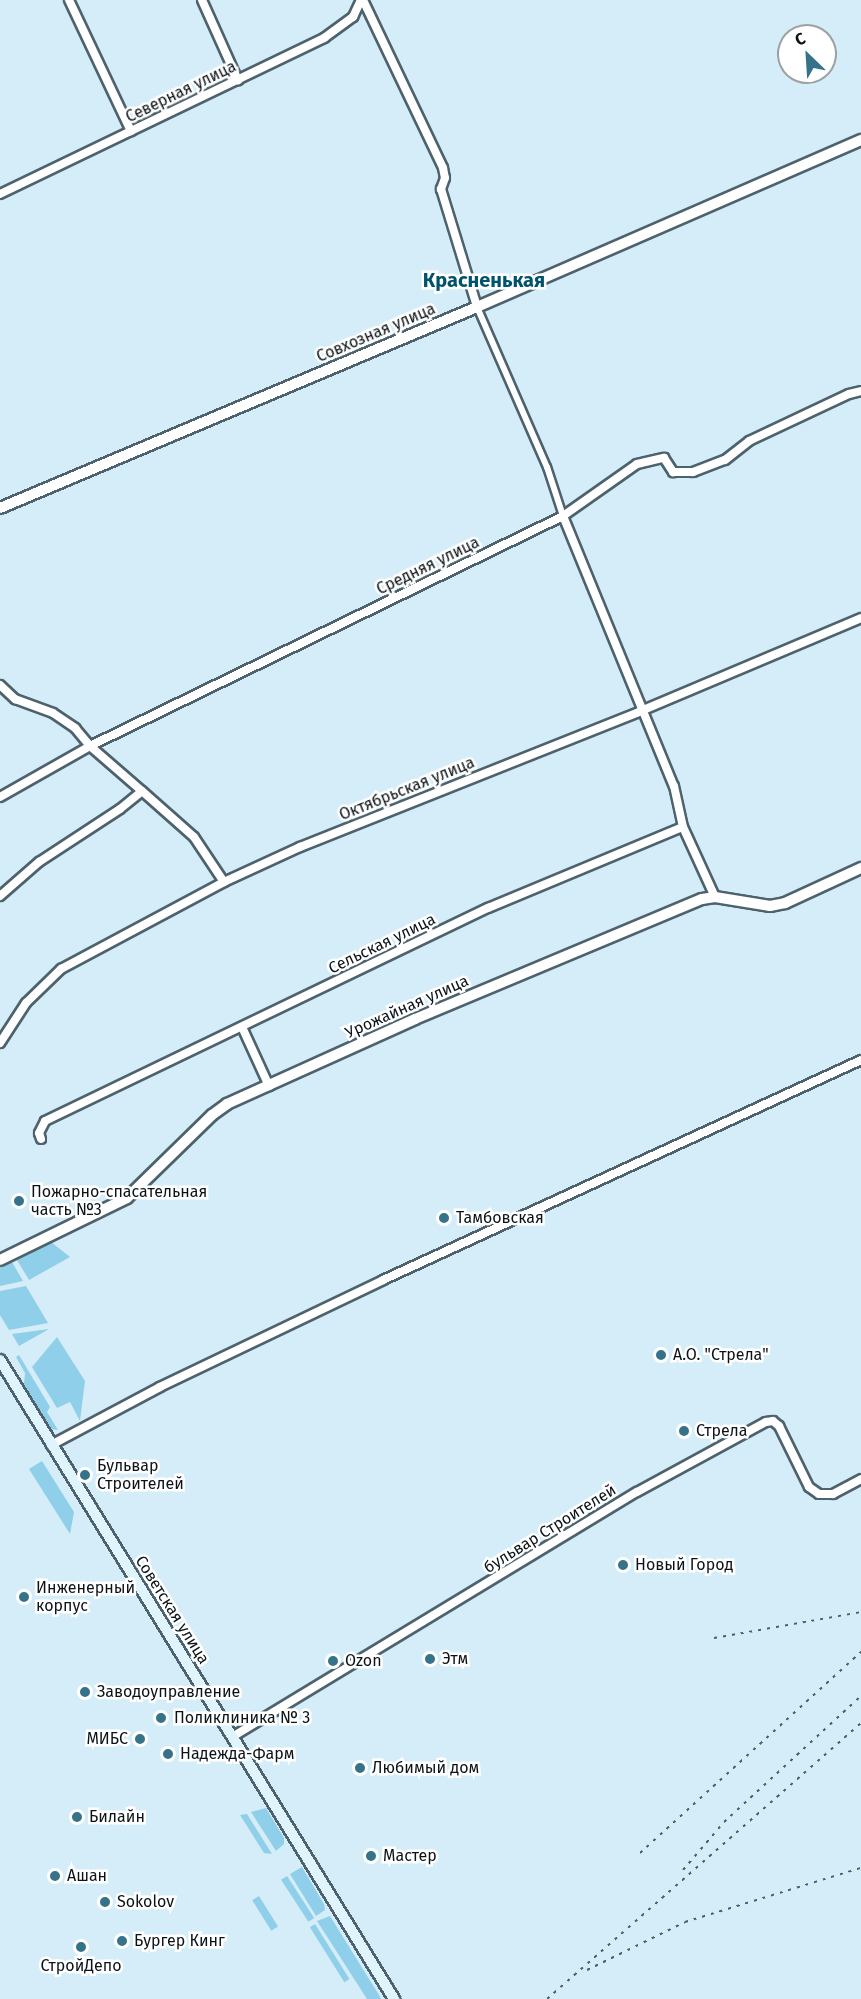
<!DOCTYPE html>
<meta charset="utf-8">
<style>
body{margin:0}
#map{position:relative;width:861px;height:1999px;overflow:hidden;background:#d4edf8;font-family:"Fira Sans",sans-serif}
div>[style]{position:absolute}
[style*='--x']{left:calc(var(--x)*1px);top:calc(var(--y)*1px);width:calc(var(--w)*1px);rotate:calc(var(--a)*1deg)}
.green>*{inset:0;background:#90cfe9;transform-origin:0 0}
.roads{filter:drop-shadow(2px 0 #4d626c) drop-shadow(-2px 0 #4d626c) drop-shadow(0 2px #4d626c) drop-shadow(0 -2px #4d626c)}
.pedestrian>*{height:6px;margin:-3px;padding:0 3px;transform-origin:3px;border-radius:3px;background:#fff}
.minor>*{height:8px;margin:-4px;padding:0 4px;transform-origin:4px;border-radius:4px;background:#fff}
.tertiary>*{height:10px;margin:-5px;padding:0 5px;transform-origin:5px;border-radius:5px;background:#fff}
.secondary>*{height:10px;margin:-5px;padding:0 5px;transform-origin:5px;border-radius:5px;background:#dff4fd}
.rail>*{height:2px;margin-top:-1px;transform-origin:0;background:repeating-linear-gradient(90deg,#4f5d63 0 3px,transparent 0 9px)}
.dots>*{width:16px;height:16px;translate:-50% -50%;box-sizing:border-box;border:3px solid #fff;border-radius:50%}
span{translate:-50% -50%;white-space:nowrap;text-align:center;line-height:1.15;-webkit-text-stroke:5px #fff;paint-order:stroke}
.street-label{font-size:16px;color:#0b1317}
.poi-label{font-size:16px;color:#0b1317}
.left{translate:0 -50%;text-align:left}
.right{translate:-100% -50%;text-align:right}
.quarter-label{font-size:20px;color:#00536c;font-weight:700}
.north{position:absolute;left:777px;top:24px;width:60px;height:60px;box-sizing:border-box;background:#fff;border:2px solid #9da1a2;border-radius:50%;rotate:335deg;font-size:16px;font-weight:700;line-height:24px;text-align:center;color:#0b1317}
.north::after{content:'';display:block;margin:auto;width:21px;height:27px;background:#367289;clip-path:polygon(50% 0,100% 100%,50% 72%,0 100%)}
</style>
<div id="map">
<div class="green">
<i style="clip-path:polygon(51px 1242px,70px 1257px,29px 1280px,17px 1260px)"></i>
<i style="clip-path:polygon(12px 1262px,23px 1281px,0 1286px,0 1268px)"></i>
<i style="clip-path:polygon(26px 1286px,48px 1323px,9px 1330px,0 1315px,0 1291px)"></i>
<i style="clip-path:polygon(49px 1329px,19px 1346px,12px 1334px)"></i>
<i style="clip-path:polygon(57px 1337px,85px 1381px,80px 1421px,70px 1402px,57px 1408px,32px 1367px)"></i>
<i style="clip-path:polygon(19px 1355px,50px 1407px,47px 1412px,58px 1430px,51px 1429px,24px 1384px,25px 1373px,16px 1357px)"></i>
<i style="clip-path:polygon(42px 1461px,74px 1512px,70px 1534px,29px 1469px)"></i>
<i style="clip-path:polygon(266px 1808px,284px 1838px,284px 1844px,276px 1851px,251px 1812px)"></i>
<i style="clip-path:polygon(247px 1814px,272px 1854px,264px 1853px,240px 1815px)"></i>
<i style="clip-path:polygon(302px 1867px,324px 1904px,325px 1910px,316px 1916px,290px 1874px)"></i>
<i style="left:287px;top:1876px;width:50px;height:7px;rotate:57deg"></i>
<i style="left:259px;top:1896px;width:36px;height:8px;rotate:58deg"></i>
<i style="clip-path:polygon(330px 1916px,379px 1995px,381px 1999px,367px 1999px,317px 1921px)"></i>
<i style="left:315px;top:1924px;width:65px;height:6px;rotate:58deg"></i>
</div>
<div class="roads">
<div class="pedestrian">
<i style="--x:477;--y:307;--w:175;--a:66.4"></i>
<i style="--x:547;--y:467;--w:52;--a:71.9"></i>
</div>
<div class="minor">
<i style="--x:69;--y:0;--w:145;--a:64.7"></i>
<i style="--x:202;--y:0;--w:88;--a:65.8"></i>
<i style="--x:363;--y:0;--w:186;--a:64.5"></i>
<i style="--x:443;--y:168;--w:10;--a:79"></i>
<i style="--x:445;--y:178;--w:12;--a:110"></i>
<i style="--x:441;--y:189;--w:123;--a:73"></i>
<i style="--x:0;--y:194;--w:360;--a:-25.7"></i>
<i style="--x:324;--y:38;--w:36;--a:-36"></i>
<i style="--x:353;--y:17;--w:19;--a:-65"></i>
<i style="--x:563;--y:516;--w:292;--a:67.7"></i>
<i style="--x:674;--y:786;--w:42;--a:77.6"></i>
<i style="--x:0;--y:685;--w:21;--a:43"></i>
<i style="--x:15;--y:699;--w:40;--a:20.2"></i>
<i style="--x:53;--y:713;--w:27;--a:34"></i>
<i style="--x:75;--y:728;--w:23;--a:50"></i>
<i style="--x:90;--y:746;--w:69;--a:40.9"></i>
<i style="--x:0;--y:797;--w:103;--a:-29.5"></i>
<i style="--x:90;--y:746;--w:526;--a:-25.93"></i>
<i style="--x:563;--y:516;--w:90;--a:-35.1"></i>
<i style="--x:637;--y:464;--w:28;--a:-13"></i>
<i style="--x:664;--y:458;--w:17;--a:57"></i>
<i style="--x:673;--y:472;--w:20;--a:0"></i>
<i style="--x:693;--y:472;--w:34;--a:-21"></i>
<i style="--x:725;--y:460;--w:31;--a:-38"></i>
<i style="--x:749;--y:441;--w:110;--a:-25.2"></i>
<i style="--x:849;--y:394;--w:12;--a:-14"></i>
<i style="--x:0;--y:896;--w:52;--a:-41.1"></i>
<i style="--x:39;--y:862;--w:97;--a:-33.2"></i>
<i style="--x:120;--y:809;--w:28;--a:-39"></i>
<i style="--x:142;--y:791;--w:69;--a:41.5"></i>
<i style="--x:194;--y:837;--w:54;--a:56.3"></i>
<i style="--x:242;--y:1027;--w:65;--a:65.4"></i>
<i style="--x:0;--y:1043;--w:48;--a:-57"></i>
<i style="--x:26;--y:1003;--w:49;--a:-44.2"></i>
<i style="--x:61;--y:969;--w:185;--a:-28.1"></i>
<i style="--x:224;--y:882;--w:84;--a:-24.7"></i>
<i style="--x:300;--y:847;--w:367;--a:-21.7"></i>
<i style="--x:641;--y:711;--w:239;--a:-22.9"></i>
<i style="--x:41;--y:1139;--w:6;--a:-108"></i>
<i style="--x:39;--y:1133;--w:13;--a:-63"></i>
<i style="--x:45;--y:1121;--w:492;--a:-25.7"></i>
<i style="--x:488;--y:908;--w:211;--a:-22.6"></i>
<i style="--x:683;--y:827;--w:77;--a:65.4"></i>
<i style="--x:51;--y:1445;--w:123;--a:-28"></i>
<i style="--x:160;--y:1387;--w:247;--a:-25.6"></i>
<i style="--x:383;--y:1280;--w:526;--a:-24.71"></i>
<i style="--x:232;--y:1737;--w:473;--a:-31.2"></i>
<i style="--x:637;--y:1492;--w:147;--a:-28.5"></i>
<i style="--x:766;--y:1422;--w:7;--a:-8"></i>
<i style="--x:773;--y:1421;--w:8;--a:40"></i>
<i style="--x:779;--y:1426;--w:68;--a:63.8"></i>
<i style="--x:809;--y:1487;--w:12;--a:35"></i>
<i style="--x:819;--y:1494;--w:14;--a:0"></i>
<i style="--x:833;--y:1494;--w:32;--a:-28"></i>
</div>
<div class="tertiary">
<i style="--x:0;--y:508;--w:518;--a:-22.85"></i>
<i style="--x:477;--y:307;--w:419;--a:-23.5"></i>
<i style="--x:0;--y:1260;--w:141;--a:-26"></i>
<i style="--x:127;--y:1198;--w:119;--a:-44.3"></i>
<i style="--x:212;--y:1115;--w:19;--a:-36"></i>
<i style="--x:227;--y:1104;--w:206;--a:-24.3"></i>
<i style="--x:415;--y:1019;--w:311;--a:-22.7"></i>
<i style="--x:702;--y:899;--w:13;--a:-9"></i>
<i style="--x:715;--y:897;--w:56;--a:9.3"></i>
<i style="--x:770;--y:906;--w:15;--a:-11"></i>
<i style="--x:785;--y:903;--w:84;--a:-24.7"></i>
</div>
<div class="secondary">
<i style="--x:0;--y:1360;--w:751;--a:58.34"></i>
</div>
</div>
<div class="rail">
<i style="--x:714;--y:1638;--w:149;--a:-10"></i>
<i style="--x:640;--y:1853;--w:299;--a:-42.3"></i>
<i style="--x:683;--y:1870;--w:63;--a:-49.5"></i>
<i style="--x:724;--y:1822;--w:186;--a:-42.6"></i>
<i style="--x:587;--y:1970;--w:109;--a:-26.1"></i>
<i style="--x:685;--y:1922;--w:184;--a:-17.1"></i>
<i style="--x:547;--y:1999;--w:418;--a:-41.3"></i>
</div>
<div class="dots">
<i style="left:19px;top:1201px;background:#367289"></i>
<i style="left:444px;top:1218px;background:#367289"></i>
<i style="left:661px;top:1355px;background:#367289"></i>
<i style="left:684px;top:1431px;background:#367289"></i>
<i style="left:85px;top:1475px;background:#367289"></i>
<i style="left:623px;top:1565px;background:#367289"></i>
<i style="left:24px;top:1597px;background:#367289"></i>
<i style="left:430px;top:1659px;background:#367289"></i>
<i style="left:333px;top:1661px;background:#367289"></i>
<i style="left:85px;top:1692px;background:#367289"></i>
<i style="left:161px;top:1718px;background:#367289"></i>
<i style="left:140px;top:1739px;background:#367289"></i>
<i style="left:168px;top:1754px;background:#367289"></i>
<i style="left:360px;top:1768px;background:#367289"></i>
<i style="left:77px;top:1817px;background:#367289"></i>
<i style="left:371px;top:1856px;background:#367289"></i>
<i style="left:55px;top:1876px;background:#367289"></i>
<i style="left:105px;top:1902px;background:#367289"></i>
<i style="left:122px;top:1941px;background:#367289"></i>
<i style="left:81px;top:1947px;background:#367289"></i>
</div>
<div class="street-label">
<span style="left:181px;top:92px;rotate:-26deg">Северная улица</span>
<span style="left:376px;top:333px;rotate:-23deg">Совхозная улица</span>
<span style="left:428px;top:566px;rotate:-26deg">Средняя улица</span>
<span style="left:407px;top:789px;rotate:-22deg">Октябрьская улица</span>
<span style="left:382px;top:944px;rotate:-26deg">Сельская улица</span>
<span style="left:407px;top:1007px;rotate:-24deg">Урожайная улица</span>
<span style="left:550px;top:1529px;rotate:-32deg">бульвар Строителей</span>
<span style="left:172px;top:1610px;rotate:58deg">Советская улица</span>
</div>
<div class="poi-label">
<span class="left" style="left:31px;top:1201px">Пожарно-спасательная<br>часть №3</span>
<span class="left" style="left:456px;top:1218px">Тамбовская</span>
<span class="left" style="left:673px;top:1355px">А.О. "Стрела"</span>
<span class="left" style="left:696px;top:1431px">Стрела</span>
<span class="left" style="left:97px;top:1475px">Бульвар<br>Строителей</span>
<span class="left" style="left:635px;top:1565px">Новый Город</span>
<span class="left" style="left:36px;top:1597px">Инженерный<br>корпус</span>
<span class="left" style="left:442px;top:1659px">Этм</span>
<span class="left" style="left:345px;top:1661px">Ozon</span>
<span class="left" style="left:97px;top:1692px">Заводоуправление</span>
<span class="left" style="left:174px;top:1718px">Поликлиника № 3</span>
<span class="right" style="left:128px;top:1739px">МИБС</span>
<span class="left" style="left:180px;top:1754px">Надежда-Фарм</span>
<span class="left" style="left:372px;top:1768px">Любимый дом</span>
<span class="left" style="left:89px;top:1817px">Билайн</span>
<span class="left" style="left:383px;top:1856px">Мастер</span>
<span class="left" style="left:67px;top:1876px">Ашан</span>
<span class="left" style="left:117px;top:1902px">Sokolov</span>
<span class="left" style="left:134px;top:1941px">Бургер Кинг</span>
<span style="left:81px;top:1966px">СтройДепо</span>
</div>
<div class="quarter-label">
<span style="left:484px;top:280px">Красненькая</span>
</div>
<div class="north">С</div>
</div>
